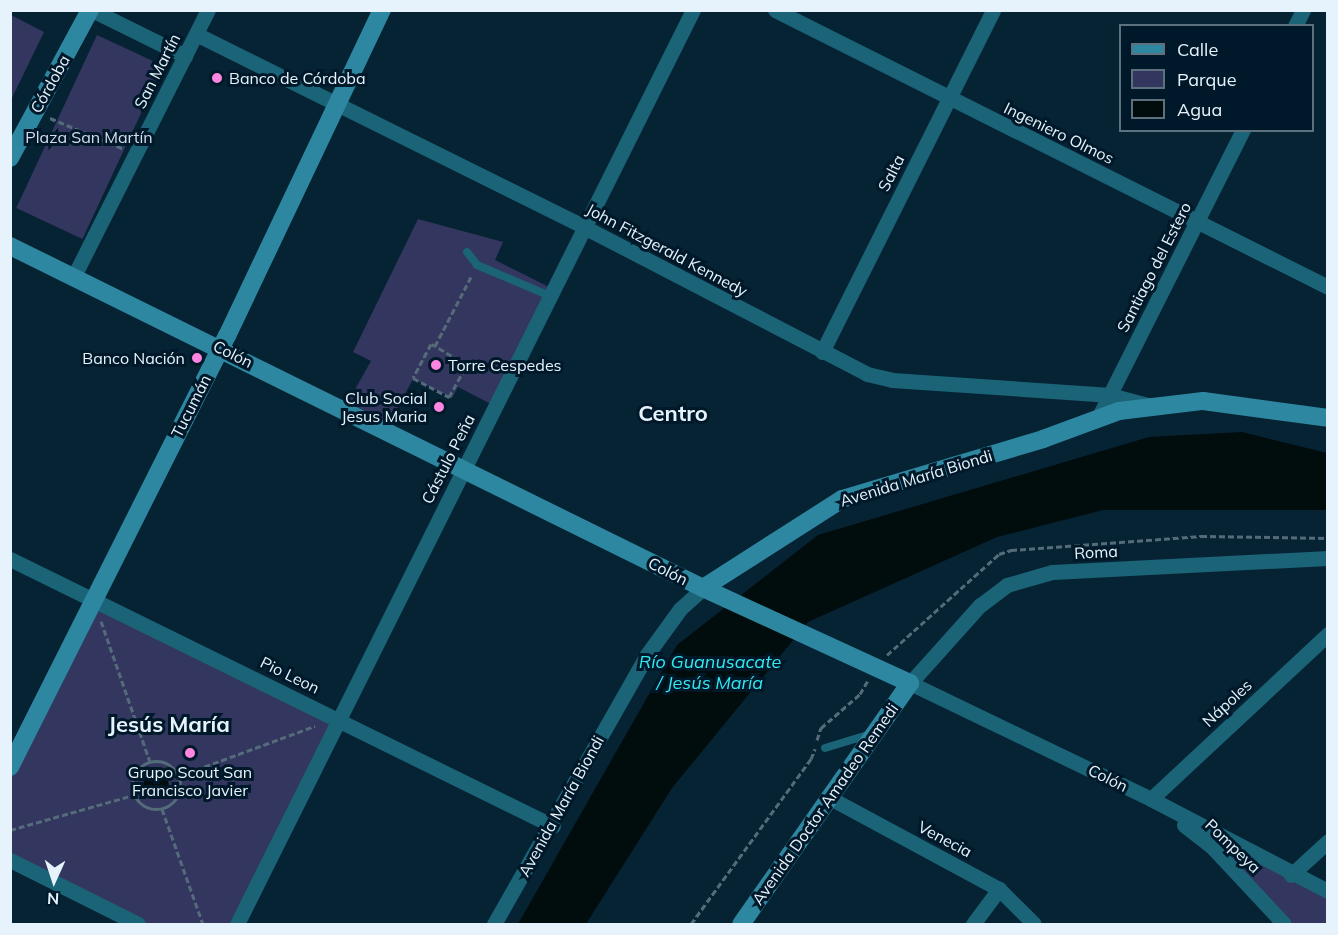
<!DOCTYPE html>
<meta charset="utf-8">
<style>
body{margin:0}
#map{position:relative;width:1338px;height:935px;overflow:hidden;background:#062334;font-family:Mulish,sans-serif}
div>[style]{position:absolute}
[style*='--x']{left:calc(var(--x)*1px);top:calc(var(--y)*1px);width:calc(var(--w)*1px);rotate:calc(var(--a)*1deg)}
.green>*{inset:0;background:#33365e;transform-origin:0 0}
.water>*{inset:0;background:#010c0d}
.round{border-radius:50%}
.path>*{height:3px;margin-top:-1.5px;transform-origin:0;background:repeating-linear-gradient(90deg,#546b7a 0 6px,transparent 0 9px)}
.path>.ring{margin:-1.5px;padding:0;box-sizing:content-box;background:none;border:3px solid #546b7a;border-radius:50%}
.lane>*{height:8px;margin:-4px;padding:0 4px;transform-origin:4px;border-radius:4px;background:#1b6377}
.street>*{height:15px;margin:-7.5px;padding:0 7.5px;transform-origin:7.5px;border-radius:7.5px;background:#1b6377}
.secondary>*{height:18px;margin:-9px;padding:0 9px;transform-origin:9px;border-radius:9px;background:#2d87a0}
.dots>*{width:16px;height:16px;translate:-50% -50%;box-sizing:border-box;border:3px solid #00192a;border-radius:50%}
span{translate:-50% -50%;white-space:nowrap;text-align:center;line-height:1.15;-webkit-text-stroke:6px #00192a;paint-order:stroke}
.street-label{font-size:16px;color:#e6f3fc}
.poi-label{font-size:16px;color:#e6f3fc}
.left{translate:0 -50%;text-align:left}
.right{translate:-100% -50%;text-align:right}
.park-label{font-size:16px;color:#d9dcf0}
.water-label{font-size:18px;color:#32e9f2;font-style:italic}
.district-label{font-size:22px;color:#e6f3fc;font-weight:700}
.frame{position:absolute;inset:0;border:12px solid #e6f3fc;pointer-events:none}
.legend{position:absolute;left:1119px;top:24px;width:195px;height:108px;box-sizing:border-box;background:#00192a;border:2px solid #5c707e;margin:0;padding:8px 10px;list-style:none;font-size:18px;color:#e6f3fc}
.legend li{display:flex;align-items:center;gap:12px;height:30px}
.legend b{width:30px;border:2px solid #5c707e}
.north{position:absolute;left:24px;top:851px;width:60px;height:60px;-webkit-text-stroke:4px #00192a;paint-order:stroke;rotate:183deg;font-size:16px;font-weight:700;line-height:24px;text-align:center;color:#e6f3fc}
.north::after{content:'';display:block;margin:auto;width:21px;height:27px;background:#e6f3fc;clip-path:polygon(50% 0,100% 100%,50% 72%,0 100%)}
</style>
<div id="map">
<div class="green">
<i style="clip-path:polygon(11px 15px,44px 32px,11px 100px)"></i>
<i style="left:97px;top:35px;width:73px;height:191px;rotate:25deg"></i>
<i style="clip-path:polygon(418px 219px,503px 242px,495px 260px,553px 289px,495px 406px,458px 387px,452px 398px,413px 379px,386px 430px,344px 409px,371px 361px,353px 352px)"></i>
<i style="clip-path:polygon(94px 600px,338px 717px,237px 924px,138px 924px,11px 860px,10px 767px)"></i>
<i style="clip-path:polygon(1151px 799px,1327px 891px,1327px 924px,1284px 924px,1212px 847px)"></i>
</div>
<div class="water">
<i style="clip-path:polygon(1242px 432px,1327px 453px,1327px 510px,1103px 510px,997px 537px,808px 622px,672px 788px,586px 924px,518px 924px,677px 645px,818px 535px,1149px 437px)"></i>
<i class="round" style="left:143px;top:773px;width:26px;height:26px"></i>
</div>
<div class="path">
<i style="--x:50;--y:118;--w:80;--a:22.7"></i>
<i style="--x:435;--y:346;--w:4;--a:-153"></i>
<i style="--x:431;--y:344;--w:38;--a:118"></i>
<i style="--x:413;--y:378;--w:41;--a:27.8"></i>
<i style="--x:449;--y:397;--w:37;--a:-61"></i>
<i style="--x:467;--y:365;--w:37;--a:-149"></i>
<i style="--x:435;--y:346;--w:80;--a:-62.5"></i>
<i style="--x:101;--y:621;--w:149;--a:70.8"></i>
<i style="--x:887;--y:655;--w:151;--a:-42"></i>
<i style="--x:999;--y:554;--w:13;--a:-18"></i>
<i style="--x:1011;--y:550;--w:191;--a:-4.2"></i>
<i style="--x:1201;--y:536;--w:127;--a:0.9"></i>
<i style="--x:817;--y:740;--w:13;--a:-72"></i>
<i style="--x:821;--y:728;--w:52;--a:-41.1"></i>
<i style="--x:860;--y:694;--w:16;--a:-60"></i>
<i class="ring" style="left:132px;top:761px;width:45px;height:45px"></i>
<i style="--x:179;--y:776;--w:145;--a:-20.2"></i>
<i style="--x:162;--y:809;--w:122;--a:70.4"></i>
<i style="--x:10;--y:830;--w:129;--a:-15.8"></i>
<i style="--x:691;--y:924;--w:204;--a:-54"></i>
<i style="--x:811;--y:759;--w:11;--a:-68"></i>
</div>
<div class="lane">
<i style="--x:467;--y:252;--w:16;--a:52"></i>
<i style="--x:477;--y:265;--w:79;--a:23"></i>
<i style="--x:825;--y:748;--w:48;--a:-16.9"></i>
</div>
<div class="street">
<i style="--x:92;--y:10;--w:104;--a:26.3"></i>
<i style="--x:775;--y:10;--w:618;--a:26.61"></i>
<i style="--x:1295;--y:26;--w:18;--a:-63"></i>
<i style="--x:196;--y:34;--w:433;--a:26.4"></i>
<i style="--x:584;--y:227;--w:319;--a:27.4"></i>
<i style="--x:867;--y:374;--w:26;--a:13"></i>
<i style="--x:892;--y:380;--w:219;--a:3.9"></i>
<i style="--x:1110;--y:395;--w:39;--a:15"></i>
<i style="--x:74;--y:276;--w:298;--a:-63.3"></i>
<i style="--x:822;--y:352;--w:382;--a:-63.4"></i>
<i style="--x:1097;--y:420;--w:325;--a:-63.3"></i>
<i style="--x:1328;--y:558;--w:276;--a:177.1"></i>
<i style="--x:1052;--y:572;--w:47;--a:163.9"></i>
<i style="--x:1007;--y:585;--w:34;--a:143"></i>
<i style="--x:980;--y:605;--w:105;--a:131.9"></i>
<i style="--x:910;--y:683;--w:267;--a:25.7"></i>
<i style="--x:1151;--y:799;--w:199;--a:27.5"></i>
<i style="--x:10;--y:559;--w:605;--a:26.18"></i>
<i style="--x:830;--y:798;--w:192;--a:28.3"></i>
<i style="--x:999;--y:889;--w:49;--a:45"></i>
<i style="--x:1151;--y:799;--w:242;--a:-43"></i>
<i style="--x:1184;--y:825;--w:36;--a:38"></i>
<i style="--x:1212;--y:847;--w:105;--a:46.9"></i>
<i style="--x:10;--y:860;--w:143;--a:26.6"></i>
<i style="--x:1291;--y:875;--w:50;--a:-42.6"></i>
<i style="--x:237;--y:924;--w:1021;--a:-63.49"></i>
<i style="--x:494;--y:924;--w:308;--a:-60.4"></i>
<i style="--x:646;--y:656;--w:58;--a:-54.1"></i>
<i style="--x:680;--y:609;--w:31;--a:-42"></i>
<i style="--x:973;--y:924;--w:44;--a:-53.4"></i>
</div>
<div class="secondary">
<i style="--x:10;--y:158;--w:168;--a:-61.6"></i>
<i style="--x:10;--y:246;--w:773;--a:26.27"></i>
<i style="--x:703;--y:588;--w:228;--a:24.7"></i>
<i style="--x:910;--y:683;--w:294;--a:125"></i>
<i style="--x:703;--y:588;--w:165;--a:-32.6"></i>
<i style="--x:842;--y:499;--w:210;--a:-16.6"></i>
<i style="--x:1043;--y:439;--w:81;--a:-20.2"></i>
<i style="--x:1119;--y:411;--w:85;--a:-6.8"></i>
<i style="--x:1203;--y:401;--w:126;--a:7.7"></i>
<i style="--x:10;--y:767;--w:483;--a:-63.3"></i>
<i style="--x:227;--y:336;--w:361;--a:-64.6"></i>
</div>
<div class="dots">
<i style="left:217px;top:78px;background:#fe85e0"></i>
<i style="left:197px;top:358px;background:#fe85e0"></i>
<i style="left:436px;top:365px;background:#fe85e0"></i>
<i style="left:439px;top:407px;background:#fe85e0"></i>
<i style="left:190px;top:753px;background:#fe85e0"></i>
</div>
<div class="street-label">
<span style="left:157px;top:71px;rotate:-63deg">San Martín</span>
<span style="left:50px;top:84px;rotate:-61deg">Córdoba</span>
<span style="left:1059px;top:133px;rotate:26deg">Ingeniero Olmos</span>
<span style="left:891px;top:173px;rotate:-63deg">Salta</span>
<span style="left:667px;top:250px;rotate:28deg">John Fitzgerald Kennedy</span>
<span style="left:1154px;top:267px;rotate:-63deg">Santiago del Estero</span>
<span style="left:233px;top:354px;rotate:26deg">Colón</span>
<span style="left:191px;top:406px;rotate:-63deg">Tucumán</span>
<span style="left:448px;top:459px;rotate:-63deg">Cástulo Peña</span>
<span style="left:916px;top:478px;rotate:-17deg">Avenida María Biondi</span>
<span style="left:1096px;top:552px;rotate:-3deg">Roma</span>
<span style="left:668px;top:571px;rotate:27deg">Colón</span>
<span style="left:290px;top:675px;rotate:26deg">Pio Leon</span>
<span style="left:1227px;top:703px;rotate:-43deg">Nápoles</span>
<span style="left:1108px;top:778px;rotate:26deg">Colón</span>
<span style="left:825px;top:804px;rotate:-55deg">Avenida Doctor Amadeo Remedi</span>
<span style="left:561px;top:806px;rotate:-61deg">Avenida María Biondi</span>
<span style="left:945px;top:839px;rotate:28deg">Venecia</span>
<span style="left:1233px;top:846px;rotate:44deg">Pompeya</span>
</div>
<div class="poi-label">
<span class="left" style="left:229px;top:78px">Banco de Córdoba</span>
<span class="right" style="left:185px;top:358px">Banco Nación</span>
<span class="left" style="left:448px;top:365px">Torre Cespedes</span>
<span class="right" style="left:427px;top:407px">Club Social<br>Jesus Maria</span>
<span style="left:190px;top:781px">Grupo Scout San<br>Francisco Javier</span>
</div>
<div class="park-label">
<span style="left:89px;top:137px">Plaza San Martín</span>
</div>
<div class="water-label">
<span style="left:710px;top:673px">Río Guanusacate<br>/ Jesús María</span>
</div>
<div class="district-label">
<span style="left:673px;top:414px">Centro</span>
<span style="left:169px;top:725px">Jesús María</span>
</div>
<div class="frame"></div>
<ul class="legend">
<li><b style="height:8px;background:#2d87a0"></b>Calle</li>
<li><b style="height:16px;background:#33365e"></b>Parque</li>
<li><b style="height:16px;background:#010c0d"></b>Agua</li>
</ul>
<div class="north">N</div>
</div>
